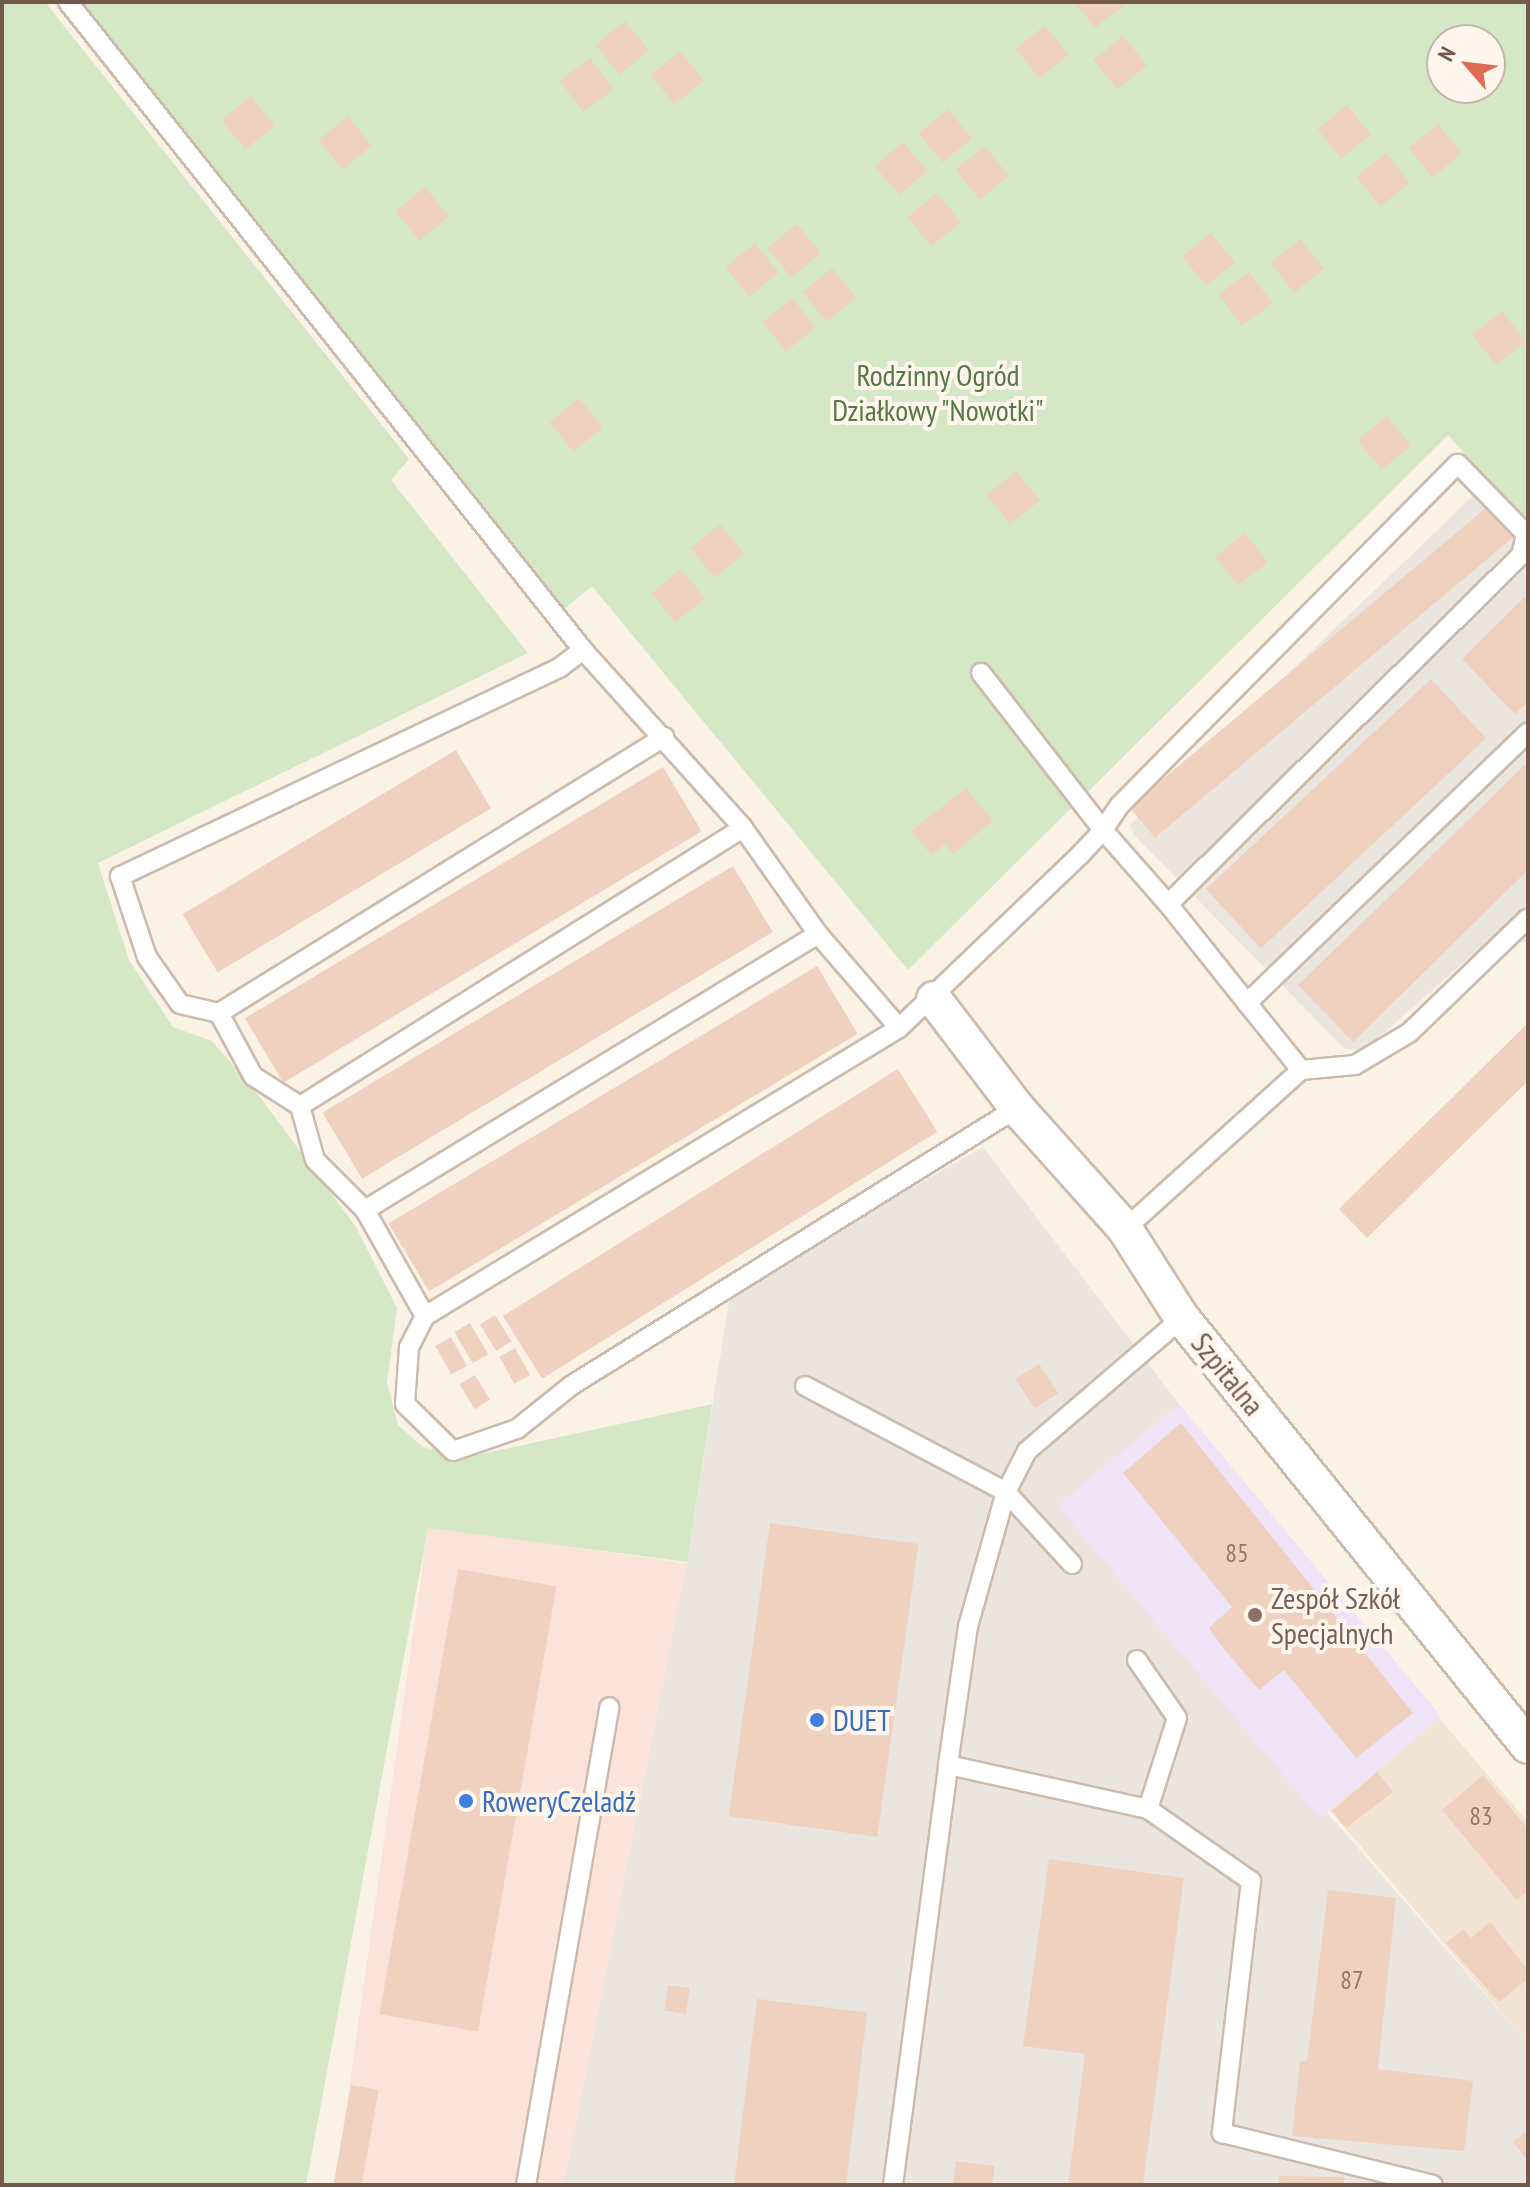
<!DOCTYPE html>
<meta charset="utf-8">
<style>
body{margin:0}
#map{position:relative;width:1530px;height:2187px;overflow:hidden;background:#fbf2e6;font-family:"PT Sans Narrow",sans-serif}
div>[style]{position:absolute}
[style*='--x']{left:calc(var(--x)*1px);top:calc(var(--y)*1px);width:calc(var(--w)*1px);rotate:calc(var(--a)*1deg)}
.residential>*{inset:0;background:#f2e4d5}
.commercial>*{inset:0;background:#fbe3da;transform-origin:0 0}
.industrial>*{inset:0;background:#ebe5e0}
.education>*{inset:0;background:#efe3f8;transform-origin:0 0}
.green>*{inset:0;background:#d5e8c5}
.building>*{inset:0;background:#efd1bf;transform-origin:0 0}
.roads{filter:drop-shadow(2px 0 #ccbaad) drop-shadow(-2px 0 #ccbaad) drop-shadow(0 2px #ccbaad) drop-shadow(0 -2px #ccbaad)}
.lane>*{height:18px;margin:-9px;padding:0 9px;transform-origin:9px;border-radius:9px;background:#fff}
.street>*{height:34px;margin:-17px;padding:0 17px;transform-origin:17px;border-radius:17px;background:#fff}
.dots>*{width:22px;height:22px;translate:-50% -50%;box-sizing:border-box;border:4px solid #fef6ec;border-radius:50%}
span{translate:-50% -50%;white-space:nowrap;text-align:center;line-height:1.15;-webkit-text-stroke:8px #fef6ec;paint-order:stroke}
.number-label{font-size:26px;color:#927769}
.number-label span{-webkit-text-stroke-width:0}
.park-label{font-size:30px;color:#557844}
.street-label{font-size:30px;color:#73594c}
.education-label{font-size:30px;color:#785e54}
.left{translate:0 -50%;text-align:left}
.shop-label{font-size:30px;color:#366cbe}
.frame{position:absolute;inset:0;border:4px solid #73594c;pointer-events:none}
.north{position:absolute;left:1426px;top:24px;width:80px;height:80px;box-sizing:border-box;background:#fef6ec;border:2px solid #c6b7ac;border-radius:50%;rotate:298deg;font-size:22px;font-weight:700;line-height:32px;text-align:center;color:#73594c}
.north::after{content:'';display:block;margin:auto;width:28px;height:36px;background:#df6c52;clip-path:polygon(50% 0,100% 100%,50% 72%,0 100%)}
</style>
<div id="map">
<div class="residential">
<i style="clip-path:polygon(1439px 1718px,1528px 1822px,1528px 2043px,1330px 1810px)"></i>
</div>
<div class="commercial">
<i style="left:428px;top:1527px;width:261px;height:669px;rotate:8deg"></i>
</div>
<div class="industrial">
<i style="clip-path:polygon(1477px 492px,1528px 546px,1528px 941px,1472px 955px,1362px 1052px,1344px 1048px,1134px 835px,1130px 825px)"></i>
<i style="clip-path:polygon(983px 1147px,1179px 1404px,1065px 1512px,1528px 2043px,1528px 2185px,564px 2185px,687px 1562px,731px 1290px)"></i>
</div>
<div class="education">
<i style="left:1179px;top:1404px;width:408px;height:158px;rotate:50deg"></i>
</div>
<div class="green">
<i style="clip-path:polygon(2px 2px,45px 2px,409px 459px,391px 480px,528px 653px,98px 863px,129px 960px,173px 1027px,212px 1041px,260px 1097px,356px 1227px,397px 1308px,387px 1383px,398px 1425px,423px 1447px,467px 1457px,712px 1404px,687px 1562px,428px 1528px,306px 2185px,2px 2185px)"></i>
<i style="clip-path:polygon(evenodd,77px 2px,1528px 2px,1528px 525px,1448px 435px,908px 970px,592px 586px,551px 620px,77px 2px,1442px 40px,1490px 40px,1490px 88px,1442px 88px,1442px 40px)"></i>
</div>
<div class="building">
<i style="clip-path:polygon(1075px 2px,1123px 2px,1125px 4px,1095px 28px)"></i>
<i style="left:625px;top:21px;width:38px;height:38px;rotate:51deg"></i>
<i style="left:1045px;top:25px;width:38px;height:38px;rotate:51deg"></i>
<i style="left:1123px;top:36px;width:38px;height:38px;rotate:51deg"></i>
<i style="left:680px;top:51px;width:38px;height:38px;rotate:51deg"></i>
<i style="left:590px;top:58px;width:39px;height:38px;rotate:53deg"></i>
<i style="left:251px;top:96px;width:38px;height:38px;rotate:51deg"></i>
<i style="left:1347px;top:105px;width:38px;height:38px;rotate:51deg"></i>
<i style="left:948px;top:109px;width:38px;height:38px;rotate:51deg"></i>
<i style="left:348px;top:116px;width:38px;height:38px;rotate:51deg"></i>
<i style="left:1438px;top:124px;width:38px;height:38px;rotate:51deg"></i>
<i style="left:903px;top:142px;width:38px;height:37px;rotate:50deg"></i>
<i style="left:985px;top:146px;width:38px;height:38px;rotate:51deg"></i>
<i style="left:1386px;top:153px;width:38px;height:38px;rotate:51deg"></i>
<i style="left:425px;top:187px;width:38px;height:38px;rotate:51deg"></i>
<i style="left:937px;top:193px;width:38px;height:38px;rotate:51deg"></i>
<i style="left:797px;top:224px;width:38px;height:38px;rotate:51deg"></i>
<i style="left:1211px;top:233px;width:38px;height:37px;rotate:51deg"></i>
<i style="left:1300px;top:239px;width:38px;height:38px;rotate:51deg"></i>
<i style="left:755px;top:243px;width:38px;height:38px;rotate:51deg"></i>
<i style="left:832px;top:268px;width:38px;height:38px;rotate:51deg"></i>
<i style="left:1249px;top:272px;width:39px;height:38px;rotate:53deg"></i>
<i style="left:792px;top:298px;width:38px;height:38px;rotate:51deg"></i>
<i style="left:1502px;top:311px;width:39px;height:38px;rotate:52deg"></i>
<i style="left:579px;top:398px;width:38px;height:38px;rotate:51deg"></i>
<i style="left:1387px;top:416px;width:38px;height:38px;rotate:51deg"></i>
<i style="left:1016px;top:471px;width:38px;height:38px;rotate:51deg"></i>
<i style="left:1487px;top:507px;width:40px;height:467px;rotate:50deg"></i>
<i style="left:720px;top:524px;width:38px;height:38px;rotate:51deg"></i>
<i style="left:1245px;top:533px;width:37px;height:38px;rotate:52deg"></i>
<i style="left:681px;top:569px;width:38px;height:38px;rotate:51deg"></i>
<i style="clip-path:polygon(1528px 594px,1528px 702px,1515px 714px,1462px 659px)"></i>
<i style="left:1431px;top:679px;width:81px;height:308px;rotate:47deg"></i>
<i style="left:456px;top:750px;width:68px;height:319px;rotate:59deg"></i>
<i style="clip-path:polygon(1528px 762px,1528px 870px,1353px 1042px,1298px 985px)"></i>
<i style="left:663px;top:767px;width:75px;height:488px;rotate:59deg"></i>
<i style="clip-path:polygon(966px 788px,993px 821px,953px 854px,945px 844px,931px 855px,911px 831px)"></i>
<i style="left:733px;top:866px;width:77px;height:479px;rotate:59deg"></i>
<i style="left:817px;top:966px;width:79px;height:500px;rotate:59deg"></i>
<i style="clip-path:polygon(1528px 1023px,1528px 1081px,1367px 1238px,1339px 1209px)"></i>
<i style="left:898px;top:1069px;width:74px;height:466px;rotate:58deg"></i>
<i style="left:495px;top:1315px;width:31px;height:18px;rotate:58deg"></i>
<i style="left:470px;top:1323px;width:36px;height:18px;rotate:60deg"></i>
<i style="left:451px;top:1337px;width:33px;height:18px;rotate:61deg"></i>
<i style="left:515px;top:1348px;width:31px;height:18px;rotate:61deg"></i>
<i style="left:1039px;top:1364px;width:35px;height:28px;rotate:57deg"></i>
<i style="left:475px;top:1375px;width:29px;height:18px;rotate:59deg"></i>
<i style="clip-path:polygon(1181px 1423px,1413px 1713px,1356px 1758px,1284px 1670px,1259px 1690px,1224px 1649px,1209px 1628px,1232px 1607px,1123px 1473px)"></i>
<i style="left:770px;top:1523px;width:150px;height:296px;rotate:8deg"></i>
<i style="left:458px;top:1569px;width:100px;height:452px;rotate:10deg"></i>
<i style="clip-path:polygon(1377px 1772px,1393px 1792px,1346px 1828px,1332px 1811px)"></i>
<i style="clip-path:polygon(1483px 1775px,1528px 1829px,1528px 1891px,1517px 1900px,1442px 1810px)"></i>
<i style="clip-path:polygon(1049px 1859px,1184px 1878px,1143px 2185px,1068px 2185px,1085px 2054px,1023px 2046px)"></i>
<i style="clip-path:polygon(1328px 1890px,1396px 1898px,1378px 2069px,1473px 2081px,1464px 2151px,1292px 2136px,1300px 2061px,1307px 2061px)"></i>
<i style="clip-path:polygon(1490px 1922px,1528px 1970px,1528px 1979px,1499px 2002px,1446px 1943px,1463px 1929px,1471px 1938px)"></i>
<i style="left:668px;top:1985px;width:22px;height:26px;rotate:8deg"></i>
<i style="left:757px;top:1999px;width:111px;height:188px;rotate:7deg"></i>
<i style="left:351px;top:2085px;width:28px;height:102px;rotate:10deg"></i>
<i style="clip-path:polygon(1528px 2130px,1528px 2161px,1513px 2142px)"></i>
<i style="clip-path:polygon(956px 2161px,995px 2166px,992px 2185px,953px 2185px)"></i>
<i style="left:1279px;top:2176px;width:65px;height:9px;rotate:1deg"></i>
</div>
<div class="roads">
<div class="lane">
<i style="--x:68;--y:2;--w:828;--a:51.52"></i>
<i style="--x:583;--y:650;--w:239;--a:48"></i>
<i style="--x:743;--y:828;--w:130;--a:54.7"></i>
<i style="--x:818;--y:934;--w:124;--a:49.2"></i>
<i style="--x:899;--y:1028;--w:250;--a:-43.7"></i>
<i style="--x:1080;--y:855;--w:34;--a:-47"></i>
<i style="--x:1103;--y:830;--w:30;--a:-56"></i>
<i style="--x:1120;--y:805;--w:480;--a:-45.3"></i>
<i style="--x:1458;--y:464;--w:98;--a:45.8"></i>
<i style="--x:1526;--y:534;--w:22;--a:103"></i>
<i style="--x:1521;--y:555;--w:496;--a:135.3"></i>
<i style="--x:1168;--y:904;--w:98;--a:-131.3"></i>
<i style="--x:1103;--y:830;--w:199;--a:-127.8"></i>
<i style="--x:583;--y:650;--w:30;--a:143"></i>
<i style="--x:559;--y:668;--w:486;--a:154.6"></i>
<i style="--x:120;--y:876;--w:85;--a:71.6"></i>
<i style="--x:147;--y:957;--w:57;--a:54.9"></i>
<i style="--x:180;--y:1004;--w:40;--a:13"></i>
<i style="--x:219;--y:1013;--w:72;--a:61.6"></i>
<i style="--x:253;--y:1076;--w:56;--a:32.6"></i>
<i style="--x:300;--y:1106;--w:56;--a:74.5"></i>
<i style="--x:315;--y:1160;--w:71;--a:45"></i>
<i style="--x:365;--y:1210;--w:122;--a:60.5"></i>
<i style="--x:425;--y:1316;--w:35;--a:117"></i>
<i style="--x:409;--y:1347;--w:57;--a:94"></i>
<i style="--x:405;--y:1404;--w:67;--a:44.4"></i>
<i style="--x:453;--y:1451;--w:68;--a:-19"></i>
<i style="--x:517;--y:1429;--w:70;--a:-38.7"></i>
<i style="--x:572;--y:1385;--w:524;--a:-31.9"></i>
<i style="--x:1168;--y:904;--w:127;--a:51.4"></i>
<i style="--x:1247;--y:1003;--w:390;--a:-43.9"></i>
<i style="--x:1247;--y:1003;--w:86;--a:51.1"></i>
<i style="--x:1301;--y:1070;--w:54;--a:-5.3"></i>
<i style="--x:1355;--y:1065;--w:63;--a:-30.7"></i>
<i style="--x:1409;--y:1033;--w:165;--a:-44"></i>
<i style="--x:219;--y:1013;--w:524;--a:-31.81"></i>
<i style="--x:300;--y:1106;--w:523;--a:-32.11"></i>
<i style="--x:365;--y:1210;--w:530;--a:-31.35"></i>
<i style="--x:1125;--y:1229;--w:237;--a:-42.1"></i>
<i style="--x:425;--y:1316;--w:555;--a:-31.28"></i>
<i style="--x:805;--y:1386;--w:227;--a:27.8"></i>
<i style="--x:1006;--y:1492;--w:139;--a:105.8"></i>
<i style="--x:968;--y:1626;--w:140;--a:98.2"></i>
<i style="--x:1072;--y:1564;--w:98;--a:-132.5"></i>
<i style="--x:1006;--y:1492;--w:46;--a:-62.9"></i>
<i style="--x:1027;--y:1451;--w:204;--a:-40.6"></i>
<i style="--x:1137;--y:1660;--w:70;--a:55.4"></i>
<i style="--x:1177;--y:1718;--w:96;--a:107.7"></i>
<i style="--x:526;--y:2185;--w:485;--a:-80.1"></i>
<i style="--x:893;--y:2185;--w:424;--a:-82.5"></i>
<i style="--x:948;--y:1765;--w:205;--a:12.4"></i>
<i style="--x:1148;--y:1809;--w:126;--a:35"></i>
<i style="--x:1251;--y:1881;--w:254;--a:96.6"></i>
<i style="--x:1222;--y:2133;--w:217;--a:13.8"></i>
</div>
<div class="street">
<i style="--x:934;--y:999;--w:137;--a:52.7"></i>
<i style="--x:1017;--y:1108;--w:162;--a:48.2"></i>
<i style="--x:1125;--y:1229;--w:106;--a:57.4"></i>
<i style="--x:1182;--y:1318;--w:550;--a:51.05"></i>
</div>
</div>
<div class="dots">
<i style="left:1255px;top:1615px;background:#8d6e63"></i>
<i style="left:817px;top:1720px;background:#3f7fe0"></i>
<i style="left:466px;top:1801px;background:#3f7fe0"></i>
</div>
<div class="number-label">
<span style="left:1237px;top:1553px">85</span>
<span style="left:1481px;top:1816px">83</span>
<span style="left:1352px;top:1980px">87</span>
</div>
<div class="park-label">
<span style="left:938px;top:392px">Rodzinny Ogród<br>Działkowy "Nowotki"</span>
</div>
<div class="street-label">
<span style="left:1228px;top:1374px;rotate:51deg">Szpitalna</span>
</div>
<div class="education-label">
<span class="left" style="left:1271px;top:1615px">Zespół Szkół<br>Specjalnych</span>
</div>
<div class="shop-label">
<span class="left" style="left:833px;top:1720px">DUET</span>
<span class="left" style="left:482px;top:1801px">RoweryCzeladź</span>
</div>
<div class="frame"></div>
<div class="north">N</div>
</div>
